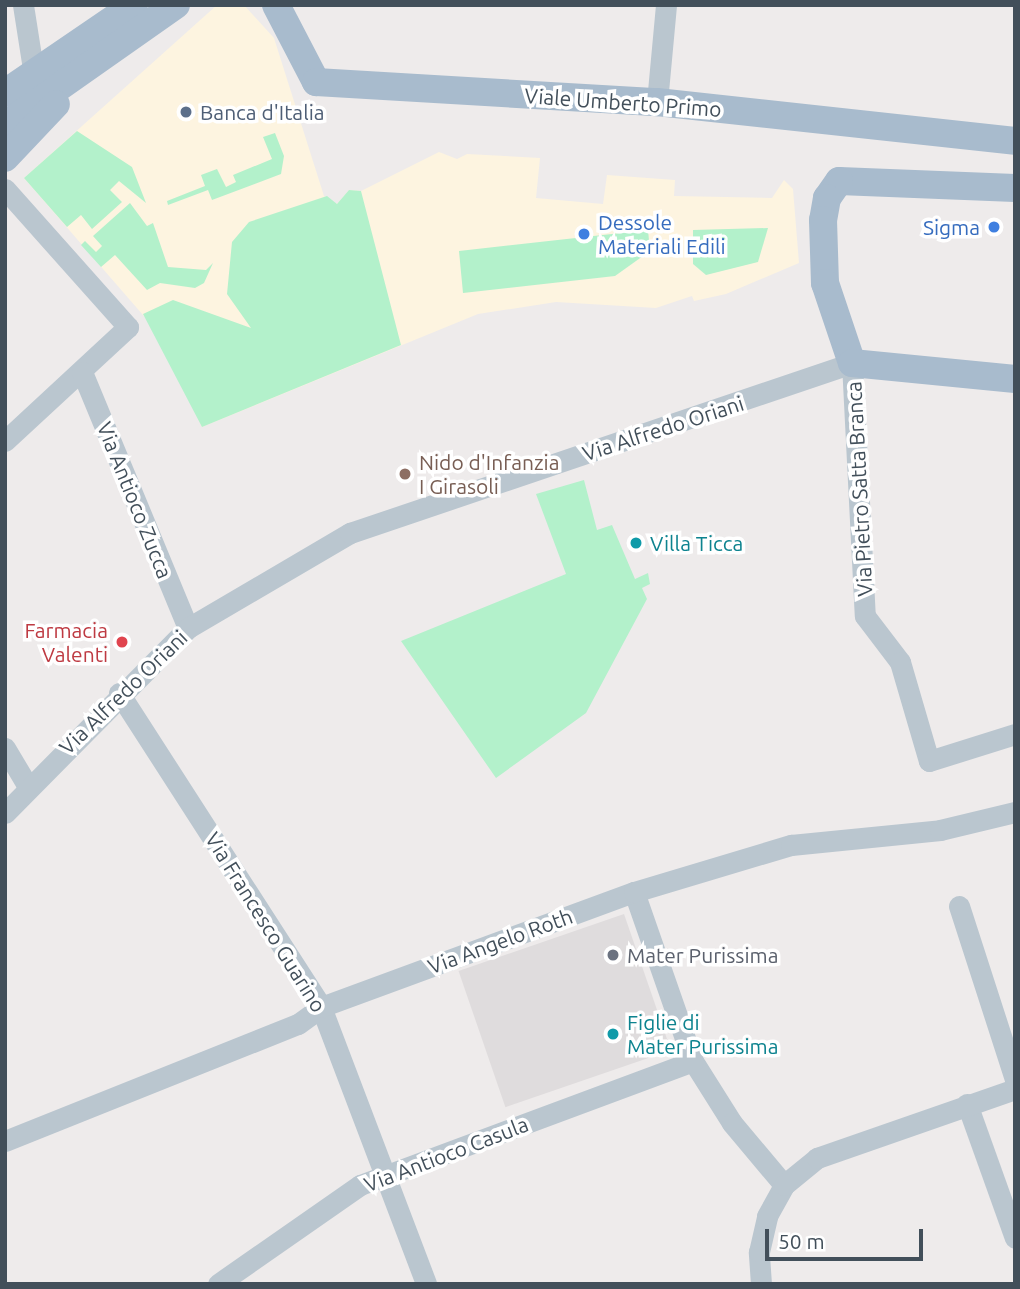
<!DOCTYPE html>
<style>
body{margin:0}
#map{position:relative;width:1020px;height:1289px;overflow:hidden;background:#eeebeb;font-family:Ubuntu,sans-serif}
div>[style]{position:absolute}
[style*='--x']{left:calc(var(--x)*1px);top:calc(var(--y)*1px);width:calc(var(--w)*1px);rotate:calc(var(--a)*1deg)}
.commercial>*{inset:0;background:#fdf4e0}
.education>*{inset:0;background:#dfdcdd;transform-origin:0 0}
.green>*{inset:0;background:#b3f1cb}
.minor>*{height:21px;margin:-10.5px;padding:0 10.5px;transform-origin:10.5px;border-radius:10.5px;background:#bac6cf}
.major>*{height:28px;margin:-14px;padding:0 14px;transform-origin:14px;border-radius:14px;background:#a8bbcd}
.dots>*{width:19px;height:19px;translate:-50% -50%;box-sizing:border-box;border:4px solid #fff;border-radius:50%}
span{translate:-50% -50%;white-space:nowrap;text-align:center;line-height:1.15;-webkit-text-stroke:7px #fff;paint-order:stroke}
.street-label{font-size:21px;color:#424f5a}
.service-label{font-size:21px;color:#4e5e75}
.left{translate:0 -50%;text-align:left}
.shop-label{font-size:21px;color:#366cbe}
.right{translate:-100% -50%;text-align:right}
.education-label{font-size:21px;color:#785e54}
.culture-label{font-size:21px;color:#0d838f}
.health-label{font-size:21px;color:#be3a42}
.worship-label{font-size:21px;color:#5b616d}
.frame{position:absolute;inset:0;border:7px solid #424f5a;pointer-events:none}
.scale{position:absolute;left:765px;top:1229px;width:158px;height:32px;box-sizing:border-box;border:4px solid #424f5a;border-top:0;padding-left:9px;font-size:21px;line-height:24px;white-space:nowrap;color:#424f5a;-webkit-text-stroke:5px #fff;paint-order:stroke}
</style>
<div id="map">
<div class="commercial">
<i style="clip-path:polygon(217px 5px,244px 5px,274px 38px,324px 196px,337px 204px,349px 190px,361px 191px,439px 152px,457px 159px,467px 154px,540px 158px,536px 198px,603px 204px,607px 175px,675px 180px,674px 196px,772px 198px,784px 180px,793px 189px,799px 263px,726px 294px,694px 301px,692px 296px,656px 308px,556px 302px,478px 314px,202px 427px,156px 330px,24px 178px)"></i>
</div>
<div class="education">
<i style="left:624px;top:914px;width:144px;height:175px;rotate:71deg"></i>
</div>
<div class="green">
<i style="clip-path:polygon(77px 131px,132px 167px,146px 203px,119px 181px,110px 190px,122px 202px,92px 229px,81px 215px,67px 227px,24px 178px)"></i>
<i style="clip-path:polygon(275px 133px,284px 156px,281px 174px,212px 200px,208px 190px,168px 205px,167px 201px,205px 186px,201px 175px,217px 169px,226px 187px,236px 182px,233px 175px,272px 159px,263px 137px)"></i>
<i style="clip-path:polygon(349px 190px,361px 191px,401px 345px,202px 427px,143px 314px,173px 300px,251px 328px,227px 294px,232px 242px,249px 222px,327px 196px,337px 204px)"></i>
<i style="clip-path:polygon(130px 203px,147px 226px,153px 223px,168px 267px,206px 270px,213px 263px,204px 283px,195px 288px,160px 283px,147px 290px,115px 255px,101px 267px,81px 245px,85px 241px,96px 252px,102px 246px,93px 236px)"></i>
<i style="clip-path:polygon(768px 228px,758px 262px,706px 275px,693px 264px,693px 230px)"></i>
<i style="clip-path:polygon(648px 230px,650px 251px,615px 276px,463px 293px,459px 251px)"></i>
<i style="clip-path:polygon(584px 480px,597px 530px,612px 525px,635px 579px,648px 573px,650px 584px,642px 588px,647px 599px,586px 713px,496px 778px,401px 641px,566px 574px,536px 494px)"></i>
</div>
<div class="minor">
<i style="--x:23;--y:5;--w:71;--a:81.1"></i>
<i style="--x:657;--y:102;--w:97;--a:-84.7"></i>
<i style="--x:5;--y:189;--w:185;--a:48.3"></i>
<i style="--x:128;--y:327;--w:168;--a:137.2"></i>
<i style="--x:82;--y:372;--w:277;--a:67.5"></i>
<i style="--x:119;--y:693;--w:373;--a:57.2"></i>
<i style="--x:321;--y:1007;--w:296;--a:69.2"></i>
<i style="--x:5;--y:748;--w:43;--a:59.3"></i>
<i style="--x:5;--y:813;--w:260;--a:-45.3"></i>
<i style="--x:188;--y:628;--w:188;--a:-30.4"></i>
<i style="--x:350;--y:533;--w:530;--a:-18.71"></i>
<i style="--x:852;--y:363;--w:253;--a:87.1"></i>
<i style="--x:865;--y:616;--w:58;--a:52.7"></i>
<i style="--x:900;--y:662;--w:103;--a:73.7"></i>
<i style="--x:929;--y:761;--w:90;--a:-17.4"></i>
<i style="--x:634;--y:892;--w:179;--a:70.8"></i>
<i style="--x:693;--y:1061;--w:73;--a:57.8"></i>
<i style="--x:732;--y:1123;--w:81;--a:50"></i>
<i style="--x:959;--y:906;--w:182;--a:72.1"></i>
<i style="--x:967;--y:1104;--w:142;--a:70.3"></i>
<i style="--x:5;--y:1141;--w:315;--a:-21.8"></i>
<i style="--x:298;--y:1024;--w:29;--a:-36"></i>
<i style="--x:321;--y:1007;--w:333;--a:-20.2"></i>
<i style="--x:634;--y:892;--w:164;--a:-16.7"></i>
<i style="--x:791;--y:845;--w:150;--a:-5.7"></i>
<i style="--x:940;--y:830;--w:77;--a:-13.5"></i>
<i style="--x:218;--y:1284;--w:173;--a:-34.9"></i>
<i style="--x:360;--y:1185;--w:355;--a:-20.4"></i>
<i style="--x:761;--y:1284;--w:32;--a:-94"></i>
<i style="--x:759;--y:1252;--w:37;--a:-77"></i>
<i style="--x:767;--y:1216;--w:35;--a:-61"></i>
<i style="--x:784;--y:1185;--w:43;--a:-39.3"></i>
<i style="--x:817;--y:1158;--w:210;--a:-19.2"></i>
</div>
<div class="major">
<i style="--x:276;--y:5;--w:87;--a:62.5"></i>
<i style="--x:316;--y:82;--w:342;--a:3.4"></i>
<i style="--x:657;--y:102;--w:360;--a:6.2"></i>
<i style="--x:5;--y:93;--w:156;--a:-34.3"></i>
<i style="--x:5;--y:125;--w:209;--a:-35.1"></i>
<i style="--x:5;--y:158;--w:74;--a:-46.6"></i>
<i style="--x:1015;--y:188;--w:176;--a:-177.7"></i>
<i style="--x:839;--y:181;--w:21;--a:125"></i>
<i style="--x:827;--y:198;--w:22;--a:100"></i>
<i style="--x:823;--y:220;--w:63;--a:88.2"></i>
<i style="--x:825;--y:283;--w:84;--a:71.4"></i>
<i style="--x:852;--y:363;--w:164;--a:5.6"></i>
</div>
<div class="dots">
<i style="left:186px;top:112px;background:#5c6f8a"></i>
<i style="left:994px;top:227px;background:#3f7fe0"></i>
<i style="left:584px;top:234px;background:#3f7fe0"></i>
<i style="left:405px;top:474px;background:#8d6e63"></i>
<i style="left:636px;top:543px;background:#0f9aa8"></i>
<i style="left:122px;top:642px;background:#e0444e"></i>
<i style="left:613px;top:955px;background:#6b7280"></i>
<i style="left:613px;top:1034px;background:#0f9aa8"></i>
</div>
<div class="street-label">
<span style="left:623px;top:102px;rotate:4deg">Viale Umberto Primo</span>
<span style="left:663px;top:428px;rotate:-18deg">Via Alfredo Oriani</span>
<span style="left:859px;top:489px;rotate:-93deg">Via Pietro Satta Branca</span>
<span style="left:135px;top:500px;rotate:68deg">Via Antioco Zucca</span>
<span style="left:123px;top:692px;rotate:-44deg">Via Alfredo Oriani</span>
<span style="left:266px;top:922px;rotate:58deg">Via Francesco Guarino</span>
<span style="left:500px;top:941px;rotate:-20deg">Via Angelo Roth</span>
<span style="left:446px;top:1154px;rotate:-21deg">Via Antioco Casula</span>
</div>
<div class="service-label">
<span class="left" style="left:200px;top:112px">Banca d'Italia</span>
</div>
<div class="shop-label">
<span class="left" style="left:598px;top:234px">Dessole<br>Materiali Edili</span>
<span class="right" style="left:980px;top:227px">Sigma</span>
</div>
<div class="education-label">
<span class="left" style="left:419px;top:474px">Nido d'Infanzia<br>I Girasoli</span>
</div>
<div class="culture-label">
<span class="left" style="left:650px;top:543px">Villa Ticca</span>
<span class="left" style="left:627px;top:1034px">Figlie di<br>Mater Purissima</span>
</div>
<div class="health-label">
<span class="right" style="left:108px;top:642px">Farmacia<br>Valenti</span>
</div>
<div class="worship-label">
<span class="left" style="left:627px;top:955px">Mater Purissima</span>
</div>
<div class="frame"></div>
<div class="scale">50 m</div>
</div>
